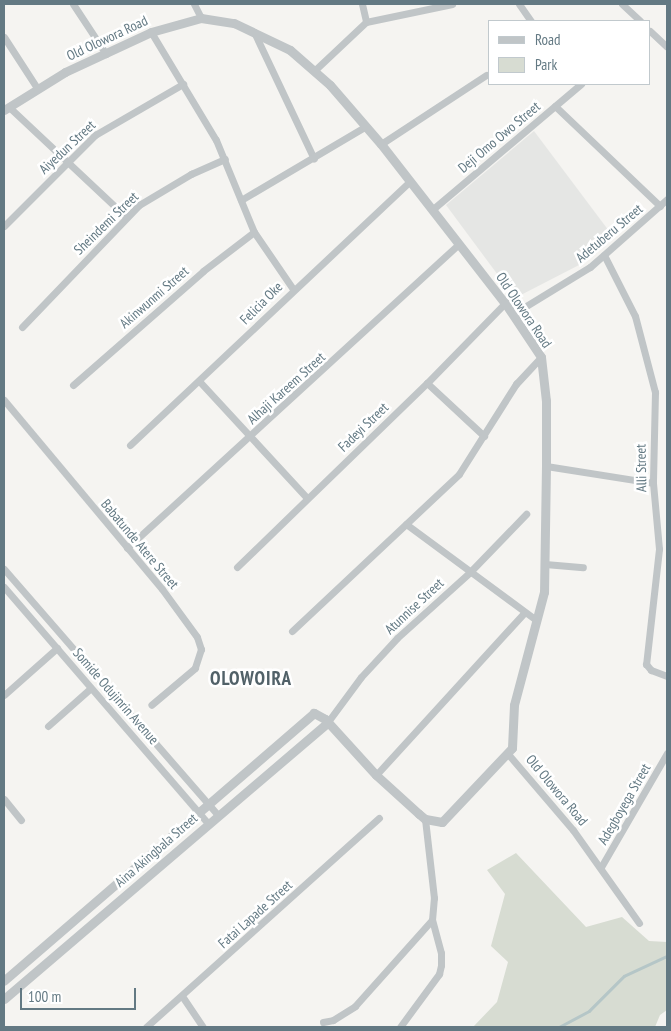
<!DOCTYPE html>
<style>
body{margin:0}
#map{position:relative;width:671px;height:1031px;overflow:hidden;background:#f5f4f1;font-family:"PT Sans Narrow",sans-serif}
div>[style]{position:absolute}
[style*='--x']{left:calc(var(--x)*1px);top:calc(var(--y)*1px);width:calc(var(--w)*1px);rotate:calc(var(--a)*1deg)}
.built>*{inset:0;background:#e5e6e4}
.green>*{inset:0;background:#d7dcd2}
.stream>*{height:2.5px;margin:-1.25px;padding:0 1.25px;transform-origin:1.25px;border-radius:1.25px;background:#b5c6c7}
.minor>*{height:7px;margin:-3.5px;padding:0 3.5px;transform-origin:3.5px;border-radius:3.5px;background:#c0c5c7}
.tertiary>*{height:9px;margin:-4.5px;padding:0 4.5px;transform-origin:4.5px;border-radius:4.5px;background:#c0c5c7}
span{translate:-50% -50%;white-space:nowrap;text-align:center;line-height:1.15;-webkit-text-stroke:5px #fff;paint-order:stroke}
.street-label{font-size:14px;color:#637983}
.district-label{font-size:19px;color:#516168;font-weight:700;letter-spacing:1px}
.frame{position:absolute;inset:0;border:5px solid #637983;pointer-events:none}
.legend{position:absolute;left:488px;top:20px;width:162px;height:65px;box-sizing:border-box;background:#fff;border:1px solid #c1c9cd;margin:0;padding:6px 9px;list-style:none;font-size:15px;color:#637983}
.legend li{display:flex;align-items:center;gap:10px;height:25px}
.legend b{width:25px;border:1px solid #c1c9cd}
.scale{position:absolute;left:20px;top:988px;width:116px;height:22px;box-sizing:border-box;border:2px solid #637983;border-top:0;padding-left:6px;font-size:15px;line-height:18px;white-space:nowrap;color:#637983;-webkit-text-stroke:4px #fff;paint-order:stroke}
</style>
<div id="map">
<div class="built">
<i style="clip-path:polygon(534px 131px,609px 231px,581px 264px,515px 298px,446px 205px)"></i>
</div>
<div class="green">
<i style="clip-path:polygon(516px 853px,586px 927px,622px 917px,649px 941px,667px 942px,667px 1010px,660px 1015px,655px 1027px,473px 1027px,497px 1002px,508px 962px,491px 946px,505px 894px,487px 870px)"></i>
</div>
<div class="stream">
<i style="--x:559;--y:1027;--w:34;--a:-28"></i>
<i style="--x:589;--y:1011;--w:49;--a:-45"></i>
<i style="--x:624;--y:976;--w:47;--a:-24.9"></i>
</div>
<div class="minor">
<i style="--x:73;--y:4;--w:60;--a:56.6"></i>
<i style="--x:194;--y:4;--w:16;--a:63"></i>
<i style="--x:362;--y:4;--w:18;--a:77"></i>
<i style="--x:519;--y:4;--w:21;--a:55"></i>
<i style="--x:622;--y:4;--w:25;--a:43"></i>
<i style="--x:650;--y:31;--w:23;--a:43"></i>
<i style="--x:151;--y:32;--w:126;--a:59"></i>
<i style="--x:216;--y:140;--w:100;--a:67.6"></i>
<i style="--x:254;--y:232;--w:69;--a:55.6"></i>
<i style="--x:254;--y:32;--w:140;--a:64.7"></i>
<i style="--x:4;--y:37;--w:61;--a:57.1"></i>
<i style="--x:315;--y:70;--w:70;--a:-43.3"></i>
<i style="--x:366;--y:22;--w:88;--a:-11.8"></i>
<i style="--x:555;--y:106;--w:145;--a:43.6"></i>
<i style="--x:9;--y:107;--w:161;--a:43.2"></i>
<i style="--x:381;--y:144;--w:126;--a:-33.3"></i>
<i style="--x:241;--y:200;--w:145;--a:-30.6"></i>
<i style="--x:433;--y:209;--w:194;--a:-40.2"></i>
<i style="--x:4;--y:226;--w:129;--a:-45"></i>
<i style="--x:95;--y:135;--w:102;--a:-30.1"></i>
<i style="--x:604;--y:255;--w:68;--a:63.1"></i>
<i style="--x:635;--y:316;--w:79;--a:75.3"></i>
<i style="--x:655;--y:392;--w:91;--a:91.3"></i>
<i style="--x:653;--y:483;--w:66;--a:84.8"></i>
<i style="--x:659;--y:549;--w:116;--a:96.4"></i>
<i style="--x:646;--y:664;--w:8;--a:50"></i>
<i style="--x:651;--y:670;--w:17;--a:21"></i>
<i style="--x:513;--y:314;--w:90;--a:-31.4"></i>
<i style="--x:590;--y:267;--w:103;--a:-41.4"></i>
<i style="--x:22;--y:327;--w:169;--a:-46.2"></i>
<i style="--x:139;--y:205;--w:61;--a:-30.8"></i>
<i style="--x:191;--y:174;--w:37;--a:-24"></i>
<i style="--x:200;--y:382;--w:158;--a:47.3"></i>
<i style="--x:427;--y:383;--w:78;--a:42.9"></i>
<i style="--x:73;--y:385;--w:173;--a:-41.2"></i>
<i style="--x:203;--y:271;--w:64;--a:-37.4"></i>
<i style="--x:4;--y:400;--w:246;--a:50.1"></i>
<i style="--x:162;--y:589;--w:59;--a:53.9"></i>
<i style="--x:197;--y:637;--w:13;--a:72"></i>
<i style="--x:201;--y:649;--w:20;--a:108"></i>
<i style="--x:195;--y:668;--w:57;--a:139.9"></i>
<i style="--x:130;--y:445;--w:385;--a:-43.3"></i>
<i style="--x:546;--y:466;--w:108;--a:9"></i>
<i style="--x:406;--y:524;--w:160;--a:36.4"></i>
<i style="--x:127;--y:548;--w:450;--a:-42.5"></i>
<i style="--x:545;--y:564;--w:38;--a:5"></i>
<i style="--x:237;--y:567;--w:264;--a:-44.1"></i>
<i style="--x:427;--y:383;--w:112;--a:-45.7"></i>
<i style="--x:4;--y:569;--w:326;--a:49"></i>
<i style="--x:4;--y:587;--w:312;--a:49.2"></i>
<i style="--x:292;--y:631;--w:229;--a:-43.2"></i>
<i style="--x:459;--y:474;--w:107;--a:-57.7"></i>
<i style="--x:516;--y:384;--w:37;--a:-47"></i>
<i style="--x:4;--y:695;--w:71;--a:-41.6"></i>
<i style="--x:327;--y:723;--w:57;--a:-53.5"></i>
<i style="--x:361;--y:677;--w:53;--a:-47.3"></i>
<i style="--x:397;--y:638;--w:98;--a:-42.1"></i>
<i style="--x:470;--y:572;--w:81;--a:-46"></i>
<i style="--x:48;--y:726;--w:57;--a:-41.5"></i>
<i style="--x:508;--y:754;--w:100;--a:49.5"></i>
<i style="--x:573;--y:830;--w:114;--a:54.6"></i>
<i style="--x:376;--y:775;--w:219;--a:-47.6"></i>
<i style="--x:4;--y:799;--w:27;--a:51"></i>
<i style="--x:601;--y:867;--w:132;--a:-59.9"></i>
<i style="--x:182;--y:996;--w:37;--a:56"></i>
<i style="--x:323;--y:1022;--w:10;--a:-11"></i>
<i style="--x:333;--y:1020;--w:26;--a:-32"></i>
<i style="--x:355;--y:1006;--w:115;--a:-48.2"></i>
<i style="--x:146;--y:1027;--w:313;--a:-41.9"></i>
<i style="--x:400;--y:1027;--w:66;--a:-53.7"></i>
<i style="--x:439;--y:974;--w:9;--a:-77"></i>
<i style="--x:441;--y:965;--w:12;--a:-90"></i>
<i style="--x:441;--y:953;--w:34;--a:-105"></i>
<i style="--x:432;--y:920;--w:22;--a:-85"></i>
<i style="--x:434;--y:898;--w:80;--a:-96.5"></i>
</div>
<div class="tertiary">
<i style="--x:4;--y:110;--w:72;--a:-31.9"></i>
<i style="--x:65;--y:72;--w:95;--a:-24.9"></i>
<i style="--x:151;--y:32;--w:52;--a:-15.6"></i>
<i style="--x:201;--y:18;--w:33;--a:9"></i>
<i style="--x:234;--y:23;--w:62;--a:25.7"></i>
<i style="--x:290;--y:50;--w:53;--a:41.2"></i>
<i style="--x:330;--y:85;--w:78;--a:49.2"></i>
<i style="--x:381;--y:144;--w:202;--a:52.1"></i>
<i style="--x:505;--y:303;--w:65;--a:56.3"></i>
<i style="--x:541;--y:357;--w:44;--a:83.5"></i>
<i style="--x:546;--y:401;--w:65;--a:90"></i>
<i style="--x:546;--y:466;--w:126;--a:90.9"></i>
<i style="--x:544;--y:592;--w:117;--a:104.9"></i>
<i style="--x:514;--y:705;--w:43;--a:92.7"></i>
<i style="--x:512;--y:748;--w:102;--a:133.4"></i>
<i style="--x:442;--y:822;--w:17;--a:-170"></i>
<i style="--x:425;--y:819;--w:8;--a:-140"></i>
<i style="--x:419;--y:814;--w:58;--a:-137.8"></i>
<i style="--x:376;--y:775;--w:76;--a:-132.3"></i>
<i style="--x:325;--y:719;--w:13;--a:-151"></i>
<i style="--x:314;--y:713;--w:410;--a:139.2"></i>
<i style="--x:4;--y:999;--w:425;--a:-40.5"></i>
</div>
<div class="street-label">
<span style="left:107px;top:38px;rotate:-25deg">Old Olowora Road</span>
<span style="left:499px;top:137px;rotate:-40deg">Deji Omo Owo Street</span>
<span style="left:67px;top:147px;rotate:-43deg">Aiyedun Street</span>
<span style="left:106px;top:223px;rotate:-44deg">Sheindemi Street</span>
<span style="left:609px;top:233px;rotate:-40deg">Adetuberu Street</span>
<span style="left:154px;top:297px;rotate:-41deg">Akinwunmi Street</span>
<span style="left:261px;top:303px;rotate:-45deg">Felicia Oke</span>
<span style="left:524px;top:310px;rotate:56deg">Old Olowora Road</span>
<span style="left:286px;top:388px;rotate:-42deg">Alhaji Kareem Street</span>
<span style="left:363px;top:427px;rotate:-44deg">Fadeyi Street</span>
<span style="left:641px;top:468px;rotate:-91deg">Alli Street</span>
<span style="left:140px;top:544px;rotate:50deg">Babatunde Atere Street</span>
<span style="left:414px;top:606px;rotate:-43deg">Atunnise Street</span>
<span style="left:116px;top:696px;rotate:49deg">Somide Odujinrin Avenue</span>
<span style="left:557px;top:790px;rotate:50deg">Old Olowora Road</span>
<span style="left:624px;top:804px;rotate:-60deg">Adegboyega Street</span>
<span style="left:156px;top:850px;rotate:-41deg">Aina Akingbala Street</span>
<span style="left:255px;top:914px;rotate:-42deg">Fatai Lapade Street</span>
</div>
<div class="district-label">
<span style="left:251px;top:679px">OLOWOIRA</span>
</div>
<div class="frame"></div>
<ul class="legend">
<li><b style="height:6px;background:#c0c5c7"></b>Road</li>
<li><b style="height:14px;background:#d7dcd2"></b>Park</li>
</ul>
<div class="scale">100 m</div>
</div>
